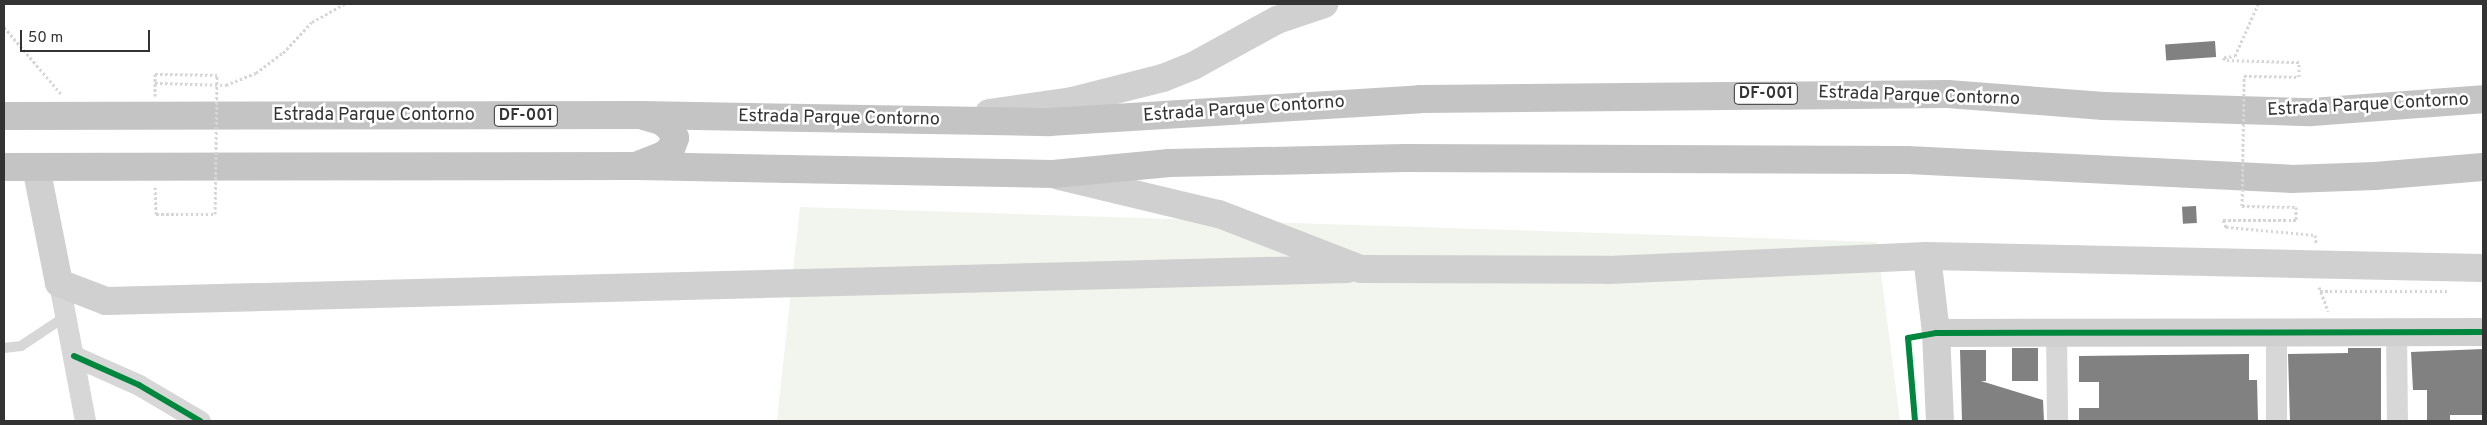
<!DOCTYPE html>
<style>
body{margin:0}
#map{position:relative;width:2487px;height:425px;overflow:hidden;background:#fff;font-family:Overpass,sans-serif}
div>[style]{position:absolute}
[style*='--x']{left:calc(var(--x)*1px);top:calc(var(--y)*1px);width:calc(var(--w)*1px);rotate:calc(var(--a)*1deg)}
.green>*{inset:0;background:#f1f5ed}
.building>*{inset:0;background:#818181;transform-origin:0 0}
.path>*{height:3px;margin-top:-1.5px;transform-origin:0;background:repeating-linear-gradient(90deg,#d6d6d6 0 2.5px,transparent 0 5px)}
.lane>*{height:10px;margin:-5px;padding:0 5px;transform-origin:5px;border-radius:5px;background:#d7d7d7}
.street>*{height:21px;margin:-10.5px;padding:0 10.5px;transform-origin:10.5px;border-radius:10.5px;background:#d7d7d7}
.secondary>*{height:28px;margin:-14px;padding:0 14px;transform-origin:14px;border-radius:14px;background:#d0d0d0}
.highway>*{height:28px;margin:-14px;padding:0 14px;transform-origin:14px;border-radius:14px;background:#c4c4c4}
.path-bridge>*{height:3px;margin-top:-1.5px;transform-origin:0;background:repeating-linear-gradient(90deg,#d6d6d6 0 2.5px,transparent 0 5px)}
.cycleway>*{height:6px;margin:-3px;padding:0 3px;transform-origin:3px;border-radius:3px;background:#00873e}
span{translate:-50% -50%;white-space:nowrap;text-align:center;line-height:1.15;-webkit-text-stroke:5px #fff;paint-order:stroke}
.shield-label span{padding:1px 4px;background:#fff;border:1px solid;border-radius:4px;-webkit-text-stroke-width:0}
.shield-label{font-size:16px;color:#333;font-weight:700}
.street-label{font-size:18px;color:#333}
.frame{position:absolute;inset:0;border:5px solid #333;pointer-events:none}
.scale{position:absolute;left:20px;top:30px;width:130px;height:22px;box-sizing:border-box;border:2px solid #333;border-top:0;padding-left:6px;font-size:15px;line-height:18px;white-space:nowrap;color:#333;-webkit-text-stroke:4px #fff;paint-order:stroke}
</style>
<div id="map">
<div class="green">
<i style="clip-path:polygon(800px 207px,1877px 242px,1900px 421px,777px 421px)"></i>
</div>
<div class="building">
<i style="left:2215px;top:41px;width:16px;height:50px;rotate:86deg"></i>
<i style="left:2196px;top:206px;width:17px;height:14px;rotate:87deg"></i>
<i style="left:2012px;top:348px;width:26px;height:33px"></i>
<i style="clip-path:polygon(2348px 348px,2381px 348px,2381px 421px,2290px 421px,2288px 354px,2348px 353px)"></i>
<i style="clip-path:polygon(2483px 349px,2483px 415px,2450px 415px,2450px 421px,2427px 421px,2427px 390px,2413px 390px,2411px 352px)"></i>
<i style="clip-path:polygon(1960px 350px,1986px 350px,1986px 381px,1981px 381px,2043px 400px,2044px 421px,1962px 421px)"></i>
<i style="clip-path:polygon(2249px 354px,2249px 380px,2257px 380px,2258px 421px,2079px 421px,2079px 408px,2099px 408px,2099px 382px,2079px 382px,2079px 356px)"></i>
</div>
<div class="path">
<i style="--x:4;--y:27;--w:89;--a:49.5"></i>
<i style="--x:2244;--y:76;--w:55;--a:1"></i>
<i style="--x:2299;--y:77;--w:15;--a:-90"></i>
<i style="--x:2299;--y:62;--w:75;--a:-178.5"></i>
<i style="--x:2224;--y:60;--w:3;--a:-90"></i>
<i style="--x:2224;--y:57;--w:11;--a:-5"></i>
<i style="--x:2235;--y:56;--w:57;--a:-66.1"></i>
<i style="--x:155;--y:83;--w:71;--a:1.6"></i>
<i style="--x:226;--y:85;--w:32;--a:-22"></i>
<i style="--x:256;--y:73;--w:34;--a:-37"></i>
<i style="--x:283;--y:53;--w:42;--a:-46.9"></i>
<i style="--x:312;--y:22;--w:37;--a:-29"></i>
<i style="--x:155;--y:96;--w:22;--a:-90"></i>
<i style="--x:155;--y:74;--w:62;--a:0.9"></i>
<i style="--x:155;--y:187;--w:27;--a:88"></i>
<i style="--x:156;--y:214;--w:59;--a:0"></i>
<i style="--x:2242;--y:206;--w:54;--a:1.1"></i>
<i style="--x:2296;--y:207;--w:13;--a:90"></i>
<i style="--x:2296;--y:220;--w:73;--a:180"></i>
<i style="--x:2223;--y:220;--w:8;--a:67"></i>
<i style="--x:2226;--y:227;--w:89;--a:5.1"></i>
<i style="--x:2315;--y:235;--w:8;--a:83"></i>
<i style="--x:2319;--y:287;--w:26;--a:69"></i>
<i style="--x:2320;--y:291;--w:127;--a:0"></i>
</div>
<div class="lane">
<i style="--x:4;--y:348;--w:17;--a:-7"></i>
<i style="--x:21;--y:346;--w:54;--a:-33.7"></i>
</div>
<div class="street">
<i style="--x:59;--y:283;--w:140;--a:79.3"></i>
<i style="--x:2396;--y:330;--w:91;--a:89.4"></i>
<i style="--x:2056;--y:333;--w:88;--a:89.3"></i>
<i style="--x:74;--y:356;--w:71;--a:24"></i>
<i style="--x:139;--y:385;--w:71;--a:30.5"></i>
<i style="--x:2276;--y:421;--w:91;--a:-90"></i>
</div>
<div class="secondary">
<i style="--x:989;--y:113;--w:84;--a:-8.2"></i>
<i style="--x:1072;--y:101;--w:94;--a:-14.2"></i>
<i style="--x:1163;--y:78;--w:32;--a:-22"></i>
<i style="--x:1193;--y:66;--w:96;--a:-28.7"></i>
<i style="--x:1277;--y:20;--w:50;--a:-18.8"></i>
<i style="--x:36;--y:167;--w:118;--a:78.8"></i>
<i style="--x:59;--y:283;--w:50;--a:21"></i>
<i style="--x:106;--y:301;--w:1242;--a:-1.48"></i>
<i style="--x:1059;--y:176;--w:164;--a:13.4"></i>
<i style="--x:1219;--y:214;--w:152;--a:21.2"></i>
<i style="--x:1361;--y:269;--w:247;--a:0.2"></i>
<i style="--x:1608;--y:270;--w:319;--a:-2.5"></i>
<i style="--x:1927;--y:256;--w:556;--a:1.24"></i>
<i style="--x:1927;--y:256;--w:78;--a:83.3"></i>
<i style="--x:1936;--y:333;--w:88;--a:87.4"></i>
<i style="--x:1936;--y:333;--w:547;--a:-0.1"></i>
</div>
<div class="highway">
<i style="--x:4;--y:116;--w:636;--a:-0.09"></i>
<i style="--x:640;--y:115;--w:409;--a:1"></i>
<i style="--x:1049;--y:122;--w:372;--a:-3.5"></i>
<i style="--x:1420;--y:99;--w:528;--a:-0.54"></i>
<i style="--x:1948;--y:94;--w:156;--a:4.4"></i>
<i style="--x:2104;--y:106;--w:208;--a:1.7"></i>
<i style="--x:2312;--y:112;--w:171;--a:-4.3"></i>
<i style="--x:638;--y:165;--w:26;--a:-21"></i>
<i style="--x:662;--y:156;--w:11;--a:-38"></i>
<i style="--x:671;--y:149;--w:12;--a:-70"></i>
<i style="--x:675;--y:138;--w:11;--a:-117"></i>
<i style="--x:670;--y:128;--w:11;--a:-142"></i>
<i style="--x:661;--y:121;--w:19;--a:-164"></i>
<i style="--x:4;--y:167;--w:633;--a:-0.09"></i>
<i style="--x:637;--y:166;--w:416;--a:1.1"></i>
<i style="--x:1053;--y:174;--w:117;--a:-5.4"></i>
<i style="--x:1169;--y:163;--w:236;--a:-1.2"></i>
<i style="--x:1405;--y:158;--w:502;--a:0.23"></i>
<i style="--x:1907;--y:160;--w:384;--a:2.8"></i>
<i style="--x:2291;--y:179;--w:84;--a:-2"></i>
<i style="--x:2375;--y:176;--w:108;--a:-4.8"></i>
</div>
<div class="path-bridge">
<i style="--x:2242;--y:206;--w:130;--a:-89.1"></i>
<i style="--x:215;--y:214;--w:139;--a:-89.2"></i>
</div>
<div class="cycleway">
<i style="--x:74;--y:356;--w:71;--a:24"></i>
<i style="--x:139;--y:385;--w:71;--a:30.5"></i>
<i style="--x:1915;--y:421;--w:83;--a:-94.8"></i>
<i style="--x:1908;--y:338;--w:28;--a:-10"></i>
<i style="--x:1936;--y:333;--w:547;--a:-0.1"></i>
</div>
<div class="shield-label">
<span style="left:1766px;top:94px">DF-001</span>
<span style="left:526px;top:116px">DF-001</span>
</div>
<div class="street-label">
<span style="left:1919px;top:97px;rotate:2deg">Estrada Parque Contorno</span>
<span style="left:2368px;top:106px;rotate:-3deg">Estrada Parque Contorno</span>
<span style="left:1244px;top:110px;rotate:-4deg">Estrada Parque Contorno</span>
<span style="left:374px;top:116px">Estrada Parque Contorno</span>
<span style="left:839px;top:119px;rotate:1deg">Estrada Parque Contorno</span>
</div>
<div class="frame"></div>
<div class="scale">50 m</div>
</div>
